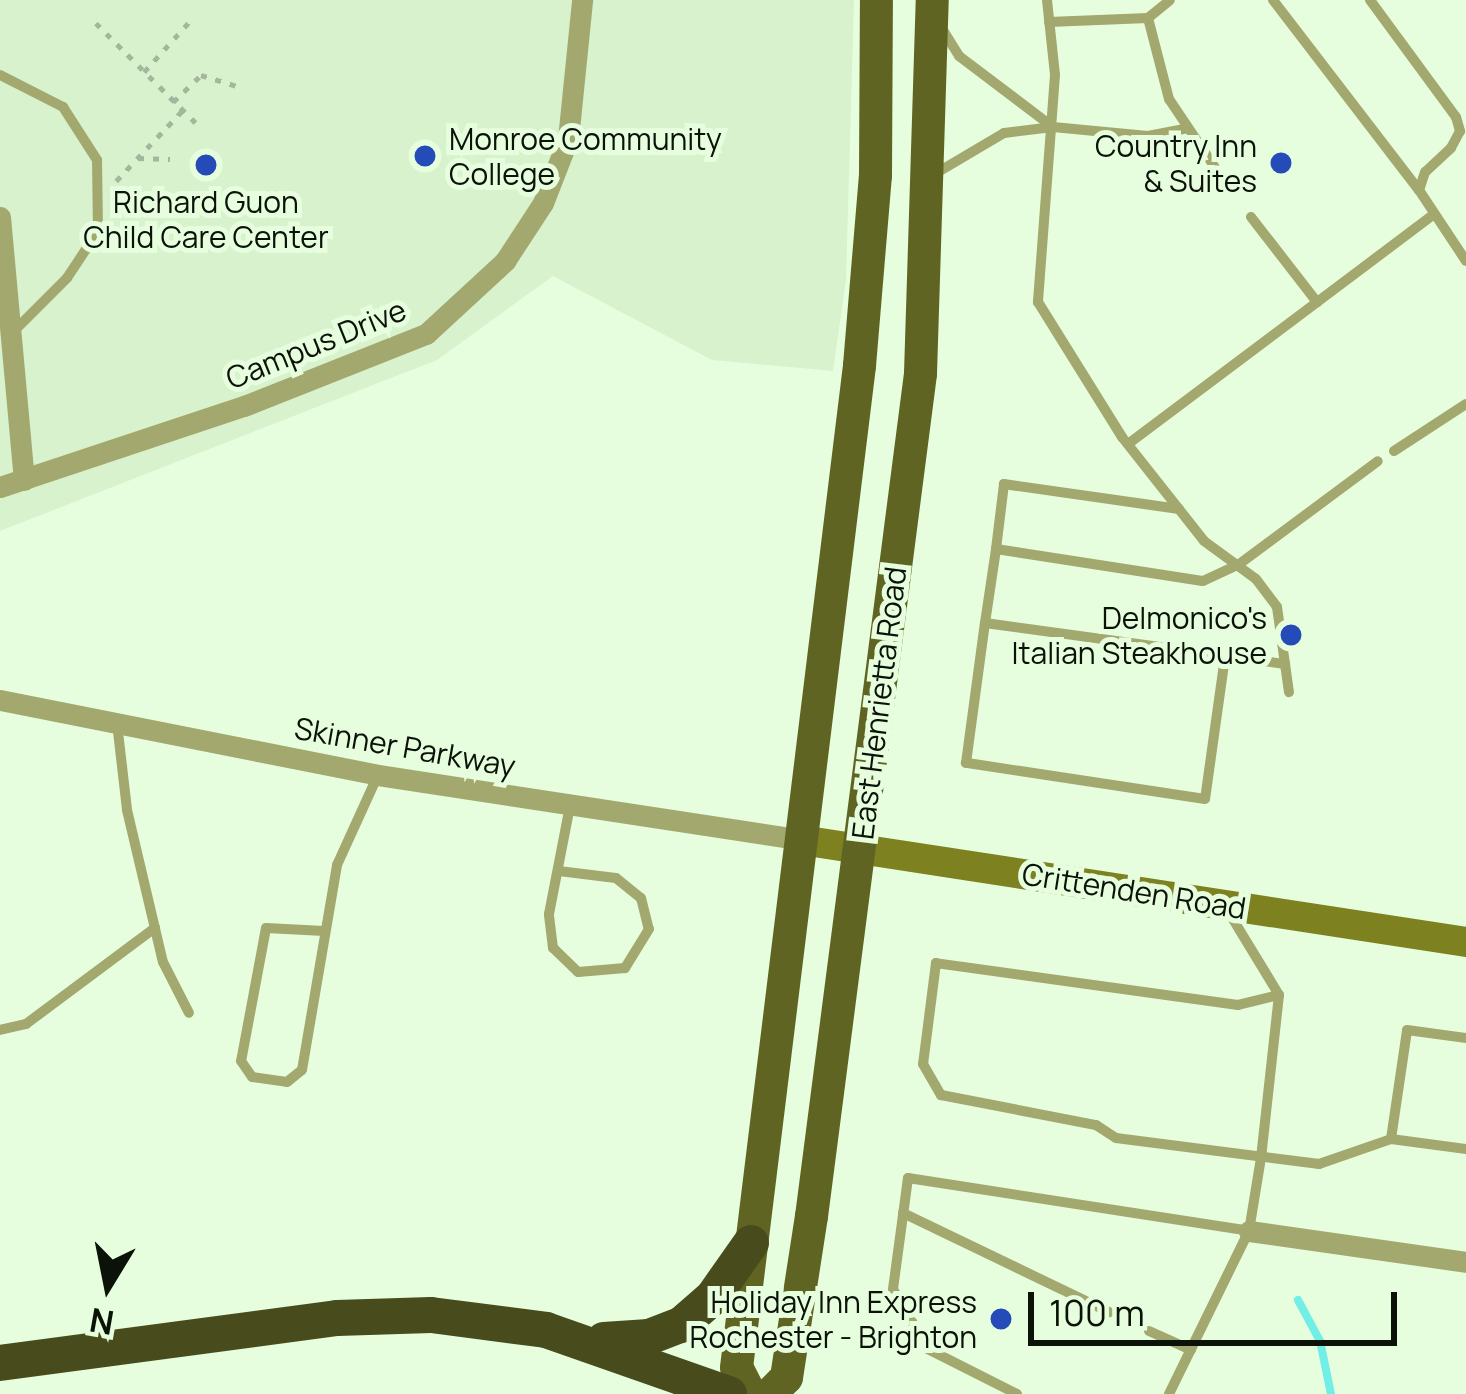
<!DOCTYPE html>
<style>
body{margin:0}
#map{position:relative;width:1466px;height:1394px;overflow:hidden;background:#e6fede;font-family:Manrope,sans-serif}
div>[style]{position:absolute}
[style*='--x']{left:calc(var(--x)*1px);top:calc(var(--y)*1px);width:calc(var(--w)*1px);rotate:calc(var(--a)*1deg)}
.built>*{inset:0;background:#d7f2cd}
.stream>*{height:8px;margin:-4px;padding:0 4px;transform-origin:4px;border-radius:4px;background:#71eee5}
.path>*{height:4.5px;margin-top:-2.25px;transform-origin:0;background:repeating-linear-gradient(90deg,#a4b79d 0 6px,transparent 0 15px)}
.lane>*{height:10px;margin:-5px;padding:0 5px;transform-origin:5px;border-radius:5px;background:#a3a86f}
.street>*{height:21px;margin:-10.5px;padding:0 10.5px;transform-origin:10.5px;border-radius:10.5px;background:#a3a86f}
.secondary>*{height:30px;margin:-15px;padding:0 15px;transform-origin:15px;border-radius:15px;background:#7d811f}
.primary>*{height:33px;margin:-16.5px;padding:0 16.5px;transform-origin:16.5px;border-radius:16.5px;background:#606422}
.highway>*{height:36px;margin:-18px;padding:0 18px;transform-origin:18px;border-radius:18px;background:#484b1b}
.dots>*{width:33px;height:33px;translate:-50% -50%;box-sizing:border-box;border:6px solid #e6fede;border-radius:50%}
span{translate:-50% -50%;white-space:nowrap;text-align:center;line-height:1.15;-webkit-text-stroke:10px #e6fede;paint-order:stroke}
.poi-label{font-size:30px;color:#0b1208}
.left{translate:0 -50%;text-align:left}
.right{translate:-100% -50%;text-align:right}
.street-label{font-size:30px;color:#0b1208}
.north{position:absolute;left:48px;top:1226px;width:120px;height:120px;-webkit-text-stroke:9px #e6fede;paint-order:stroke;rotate:190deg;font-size:33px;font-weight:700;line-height:48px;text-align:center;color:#0b1208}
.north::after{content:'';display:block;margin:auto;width:42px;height:54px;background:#0b1208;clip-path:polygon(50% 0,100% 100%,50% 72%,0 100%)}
.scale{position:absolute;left:1028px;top:1292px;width:369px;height:54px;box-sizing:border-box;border:6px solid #0b1208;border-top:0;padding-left:15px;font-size:36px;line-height:42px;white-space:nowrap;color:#0b1208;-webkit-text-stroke:9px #e6fede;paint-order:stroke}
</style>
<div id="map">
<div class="built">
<i style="clip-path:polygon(0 0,854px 0,846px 280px,833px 371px,712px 360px,553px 276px,437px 360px,0 531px)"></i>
</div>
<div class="stream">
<i style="--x:1298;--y:1300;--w:47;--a:61.8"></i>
<i style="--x:1320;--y:1341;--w:54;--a:78.3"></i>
</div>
<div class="path">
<i style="--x:96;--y:23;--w:141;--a:45"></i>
<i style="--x:144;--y:72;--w:69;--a:-48"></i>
<i style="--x:173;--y:102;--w:39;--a:-44"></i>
<i style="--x:201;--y:75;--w:38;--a:17"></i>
<i style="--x:138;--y:158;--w:32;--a:2"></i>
<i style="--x:116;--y:181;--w:96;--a:-46.7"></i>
</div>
<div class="lane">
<i style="--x:1047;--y:0;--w:75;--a:83.9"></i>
<i style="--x:1055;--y:75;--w:228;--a:94.3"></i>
<i style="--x:1038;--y:302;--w:159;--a:58.1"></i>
<i style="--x:1122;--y:437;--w:132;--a:51.7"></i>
<i style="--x:1204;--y:541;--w:64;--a:36.2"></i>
<i style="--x:1256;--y:579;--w:35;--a:53"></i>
<i style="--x:1277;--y:607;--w:86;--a:82"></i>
<i style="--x:1273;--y:0;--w:240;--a:52.5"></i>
<i style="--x:1370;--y:0;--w:145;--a:53.7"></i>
<i style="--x:1456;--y:117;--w:15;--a:74"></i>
<i style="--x:1460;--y:131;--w:19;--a:118"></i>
<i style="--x:1451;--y:148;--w:35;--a:137"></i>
<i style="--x:1425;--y:172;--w:19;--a:108"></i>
<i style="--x:1419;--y:190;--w:85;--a:56.5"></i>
<i style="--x:1148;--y:18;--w:84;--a:75.5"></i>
<i style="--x:1169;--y:99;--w:99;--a:56.1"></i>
<i style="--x:1049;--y:22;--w:99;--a:-2.3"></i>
<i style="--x:1148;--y:18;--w:28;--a:-39"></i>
<i style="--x:941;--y:27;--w:34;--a:58"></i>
<i style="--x:959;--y:56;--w:118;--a:37.1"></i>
<i style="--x:0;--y:75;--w:71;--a:26.9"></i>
<i style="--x:63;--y:107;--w:63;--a:57.3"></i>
<i style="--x:97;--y:160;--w:71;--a:89.2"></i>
<i style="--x:98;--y:231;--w:56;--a:123.4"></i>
<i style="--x:67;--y:278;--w:76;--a:135"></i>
<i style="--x:933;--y:175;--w:82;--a:-30.6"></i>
<i style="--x:1004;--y:133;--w:49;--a:-7"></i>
<i style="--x:1053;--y:127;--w:95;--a:5.4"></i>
<i style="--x:1148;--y:136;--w:37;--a:-11"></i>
<i style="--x:1251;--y:217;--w:108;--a:52.2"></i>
<i style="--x:1128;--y:444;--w:380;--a:-36.9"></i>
<i style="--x:1394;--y:451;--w:86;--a:-33.1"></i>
<i style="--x:1179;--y:509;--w:177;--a:-171.9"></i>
<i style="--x:1004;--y:484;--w:65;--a:97"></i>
<i style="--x:996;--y:549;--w:209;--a:8.8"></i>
<i style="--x:1203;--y:581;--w:38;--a:-25"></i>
<i style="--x:1238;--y:565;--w:174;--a:-36.6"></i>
<i style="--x:985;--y:623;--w:75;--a:-81.5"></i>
<i style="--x:1225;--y:657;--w:143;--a:98"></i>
<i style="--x:1205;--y:799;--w:242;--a:-171.4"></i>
<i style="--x:966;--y:763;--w:141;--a:-82.3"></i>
<i style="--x:985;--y:623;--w:303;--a:7.8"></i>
<i style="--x:117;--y:723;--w:88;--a:83.4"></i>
<i style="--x:127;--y:810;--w:156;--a:76.7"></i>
<i style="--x:163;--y:962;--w:57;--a:63"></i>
<i style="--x:559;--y:871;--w:57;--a:7"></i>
<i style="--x:616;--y:878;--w:32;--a:39"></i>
<i style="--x:641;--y:898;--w:32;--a:76"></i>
<i style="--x:649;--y:929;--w:46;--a:121.6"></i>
<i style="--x:625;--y:968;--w:47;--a:175.1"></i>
<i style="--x:578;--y:972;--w:35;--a:-136"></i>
<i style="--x:553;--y:948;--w:34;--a:-97"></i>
<i style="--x:549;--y:914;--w:110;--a:-79"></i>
<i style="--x:324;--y:931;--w:58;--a:-177"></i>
<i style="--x:266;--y:928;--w:135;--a:100.6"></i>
<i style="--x:241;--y:1061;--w:19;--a:55"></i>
<i style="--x:252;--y:1077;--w:35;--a:8"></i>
<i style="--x:287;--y:1082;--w:19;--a:-39"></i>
<i style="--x:302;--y:1070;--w:208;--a:-80.3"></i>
<i style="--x:337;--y:865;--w:99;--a:-65.5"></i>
<i style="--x:1279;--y:995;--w:42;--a:166.3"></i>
<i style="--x:1238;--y:1005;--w:305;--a:-172.1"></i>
<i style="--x:936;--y:963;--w:102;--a:97.3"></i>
<i style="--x:923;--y:1064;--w:36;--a:60"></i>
<i style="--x:941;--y:1095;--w:158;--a:11"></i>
<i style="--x:1096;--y:1125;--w:24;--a:33"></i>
<i style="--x:1116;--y:1138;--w:205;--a:7.3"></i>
<i style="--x:1319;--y:1164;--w:76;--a:-19.1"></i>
<i style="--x:1391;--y:1139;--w:76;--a:7.6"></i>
<i style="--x:0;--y:1030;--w:27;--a:-13"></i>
<i style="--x:26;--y:1024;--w:161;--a:-36.7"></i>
<i style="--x:1391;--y:1139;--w:110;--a:-81.6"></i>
<i style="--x:1407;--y:1030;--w:60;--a:7.7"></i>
<i style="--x:903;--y:1213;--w:229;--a:25.7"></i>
<i style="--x:1149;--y:1331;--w:46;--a:24.3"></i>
<i style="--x:1017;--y:1394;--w:100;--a:-153.2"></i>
<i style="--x:928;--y:1349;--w:69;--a:-120.3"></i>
<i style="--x:893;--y:1289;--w:112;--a:-82.3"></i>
<i style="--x:908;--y:1178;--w:345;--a:8.8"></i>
<i style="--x:1169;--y:1394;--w:182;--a:-63.9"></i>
<i style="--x:1249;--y:1231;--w:74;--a:-80.7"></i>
<i style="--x:1261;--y:1158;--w:164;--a:-83.7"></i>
<i style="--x:1279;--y:995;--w:98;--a:-121.3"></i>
</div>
<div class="street">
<i style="--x:0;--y:217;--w:264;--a:84.8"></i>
<i style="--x:0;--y:487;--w:257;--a:-18.4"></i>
<i style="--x:244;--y:406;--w:196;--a:-21.6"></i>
<i style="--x:426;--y:334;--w:108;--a:-42.7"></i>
<i style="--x:505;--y:261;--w:69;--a:-56.8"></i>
<i style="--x:543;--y:203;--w:69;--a:-68.7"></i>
<i style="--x:568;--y:139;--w:140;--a:-84.2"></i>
<i style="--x:0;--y:700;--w:385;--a:11.2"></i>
<i style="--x:378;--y:775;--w:428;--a:8.7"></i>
<i style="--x:1249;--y:1231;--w:219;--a:8.1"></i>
</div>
<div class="secondary">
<i style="--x:801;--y:840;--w:673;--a:8.72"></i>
</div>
<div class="primary">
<i style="--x:750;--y:1394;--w:30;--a:-117"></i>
<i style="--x:736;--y:1367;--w:1010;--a:-83"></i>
<i style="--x:859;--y:365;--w:191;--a:-85.2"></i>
<i style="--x:875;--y:175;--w:175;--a:-89.7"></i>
<i style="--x:769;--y:1394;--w:24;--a:-45"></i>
<i style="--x:786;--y:1377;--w:163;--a:-81.2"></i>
<i style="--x:811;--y:1216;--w:850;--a:-82.63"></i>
<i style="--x:920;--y:373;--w:373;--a:-88.2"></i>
</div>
<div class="highway">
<i style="--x:604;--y:1340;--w:45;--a:-3.8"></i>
<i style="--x:649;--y:1337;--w:34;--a:-21"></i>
<i style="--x:681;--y:1325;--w:43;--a:-41.2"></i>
<i style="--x:713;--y:1297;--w:66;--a:-54.9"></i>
<i style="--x:0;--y:1363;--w:340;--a:-7.6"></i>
<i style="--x:337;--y:1318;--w:94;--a:-1.8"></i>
<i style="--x:431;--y:1315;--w:116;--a:7.4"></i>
<i style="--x:546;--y:1330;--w:194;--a:19.3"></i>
</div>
<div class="dots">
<i style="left:425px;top:156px;background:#254bb9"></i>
<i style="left:1281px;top:163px;background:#254bb9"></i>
<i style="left:206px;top:165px;background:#254bb9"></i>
<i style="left:1291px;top:635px;background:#254bb9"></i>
<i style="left:1001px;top:1319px;background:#254bb9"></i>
</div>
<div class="poi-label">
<span class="left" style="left:449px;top:156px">Monroe Community<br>College</span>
<span class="right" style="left:1257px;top:163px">Country Inn<br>&amp; Suites</span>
<span style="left:206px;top:219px">Richard Guon<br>Child Care Center</span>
<span class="right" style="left:1267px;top:635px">Delmonico's<br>Italian Steakhouse</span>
<span class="right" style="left:977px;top:1319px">Holiday Inn Express<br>Rochester - Brighton</span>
</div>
<div class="street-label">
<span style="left:316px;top:344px;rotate:-22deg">Campus Drive</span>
<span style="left:879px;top:703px;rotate:-83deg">East Henrietta Road</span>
<span style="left:405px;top:747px;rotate:10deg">Skinner Parkway</span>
<span style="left:1134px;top:891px;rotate:9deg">Crittenden Road</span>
</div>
<div class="north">N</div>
<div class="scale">100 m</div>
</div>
